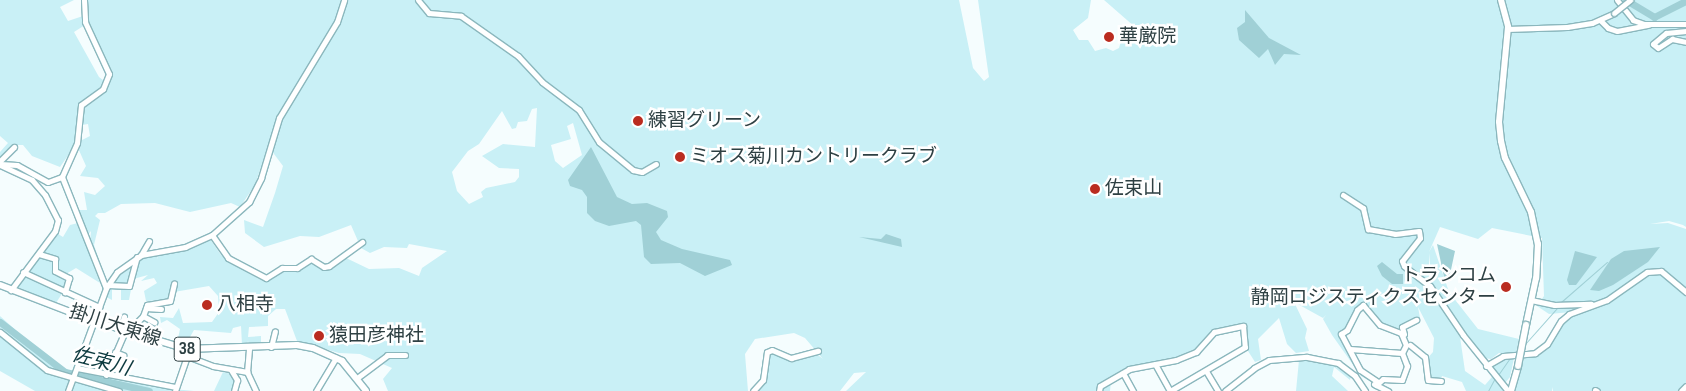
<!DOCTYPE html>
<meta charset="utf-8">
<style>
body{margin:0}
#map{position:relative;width:1686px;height:391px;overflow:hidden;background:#f5fdfe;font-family:"Sofia Sans Condensed","Noto Sans JP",sans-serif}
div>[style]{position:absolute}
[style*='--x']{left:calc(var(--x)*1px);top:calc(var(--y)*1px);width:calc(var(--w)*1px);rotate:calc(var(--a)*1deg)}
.green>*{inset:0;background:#c9f0f6}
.water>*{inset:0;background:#a0d0d6}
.stream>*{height:1px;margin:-0.5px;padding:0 0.5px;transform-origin:0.5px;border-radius:0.5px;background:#a0d0d6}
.river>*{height:7px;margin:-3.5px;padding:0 3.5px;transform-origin:3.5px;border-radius:3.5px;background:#a0d0d6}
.roads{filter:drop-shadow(1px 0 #8bb7bd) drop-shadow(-1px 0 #8bb7bd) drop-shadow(0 1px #8bb7bd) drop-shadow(0 -1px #8bb7bd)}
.minor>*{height:5px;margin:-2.5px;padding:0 2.5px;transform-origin:2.5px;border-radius:2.5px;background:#fff}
.major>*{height:6px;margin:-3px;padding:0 3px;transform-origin:3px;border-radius:3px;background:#fff}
.bridges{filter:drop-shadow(1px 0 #8bb7bd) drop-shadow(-1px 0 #8bb7bd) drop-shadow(0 1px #8bb7bd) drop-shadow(0 -1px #8bb7bd)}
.minor-bridge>*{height:5px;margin:-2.5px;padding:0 2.5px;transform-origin:2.5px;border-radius:2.5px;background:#fff}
.major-bridge>*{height:6px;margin:-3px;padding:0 3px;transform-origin:3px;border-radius:3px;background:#fff}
.dots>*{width:14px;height:14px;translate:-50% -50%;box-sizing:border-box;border:2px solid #fff;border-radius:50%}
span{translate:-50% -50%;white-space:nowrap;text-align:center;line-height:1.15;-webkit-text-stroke:5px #fff;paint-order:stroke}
.shield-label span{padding:1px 4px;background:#fff;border:1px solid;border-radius:4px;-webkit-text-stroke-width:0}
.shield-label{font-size:18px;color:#2e4043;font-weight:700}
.poi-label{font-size:19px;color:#2e4043}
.left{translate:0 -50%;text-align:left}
.right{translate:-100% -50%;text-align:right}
.street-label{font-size:19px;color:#2e4043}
.water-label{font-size:20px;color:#0e3b40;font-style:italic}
</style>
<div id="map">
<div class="green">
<i style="clip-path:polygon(evenodd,0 0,74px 0,60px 7px,68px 21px,83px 16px,85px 25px,74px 32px,99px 77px,108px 84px,111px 73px,87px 21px,86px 0,959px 0,973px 68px,984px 81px,989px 77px,988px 71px,978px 0,1091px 0,1088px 18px,1073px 30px,1079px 40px,1088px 40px,1095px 51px,1106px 48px,1113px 51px,1119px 48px,1126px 25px,1135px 27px,1104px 0,1686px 0,1686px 227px,1683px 225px,1669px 221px,1650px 224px,1668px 223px,1686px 229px,1686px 391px,1553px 391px,1553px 387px,1552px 391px,1515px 391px,1524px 358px,1547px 344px,1563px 319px,1572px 312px,1549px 314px,1537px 306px,1544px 296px,1542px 238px,1492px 228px,1478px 239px,1440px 227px,1429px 252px,1433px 245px,1449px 292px,1478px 329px,1519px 339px,1516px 353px,1499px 353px,1491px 359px,1483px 358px,1432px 286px,1429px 253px,1429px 287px,1459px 330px,1465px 371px,1485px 385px,1492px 377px,1504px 391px,1466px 391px,1462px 382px,1442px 376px,1441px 379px,1428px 380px,1426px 360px,1433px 352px,1434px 338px,1418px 307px,1420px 318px,1399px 329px,1376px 321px,1360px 306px,1350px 326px,1338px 333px,1360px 370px,1376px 381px,1375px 384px,1361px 376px,1332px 335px,1323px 319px,1326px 315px,1323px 318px,1294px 302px,1307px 329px,1305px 338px,1309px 351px,1296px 353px,1287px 344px,1279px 318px,1258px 339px,1261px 360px,1255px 362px,1248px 351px,1245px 325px,1214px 332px,1196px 351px,1176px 359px,1128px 368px,1111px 381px,1110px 391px,846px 391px,866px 372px,854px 373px,840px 391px,757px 391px,763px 380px,765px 354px,775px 351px,791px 358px,818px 355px,823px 359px,805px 338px,794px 333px,755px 339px,745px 354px,748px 391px,388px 391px,383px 379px,392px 368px,360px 354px,339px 353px,297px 341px,285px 309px,276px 309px,268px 316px,268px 326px,249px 327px,248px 337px,261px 336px,261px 343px,249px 344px,248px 341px,247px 344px,242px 345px,241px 326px,233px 328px,231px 333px,194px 330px,186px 344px,181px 344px,177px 343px,180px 329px,167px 320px,161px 323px,160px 317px,173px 318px,179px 308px,183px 323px,212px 322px,219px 312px,218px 296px,209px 286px,174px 292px,169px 300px,146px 301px,144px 291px,157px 283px,154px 278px,141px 281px,148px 275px,133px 279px,129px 300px,121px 300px,121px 289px,112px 289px,112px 300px,106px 297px,121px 272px,144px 256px,158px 253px,157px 259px,159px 254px,198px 245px,210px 239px,221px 255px,233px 264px,259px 279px,269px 280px,282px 270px,311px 261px,323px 269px,335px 266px,344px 257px,369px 269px,399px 268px,419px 276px,422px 268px,447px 251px,409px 244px,407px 248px,384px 247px,370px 253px,361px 248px,351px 225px,319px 237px,300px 236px,264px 247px,245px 233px,244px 220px,263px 227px,275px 193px,283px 166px,268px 146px,255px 185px,240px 207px,231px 203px,190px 212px,155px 203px,121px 204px,105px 213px,98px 213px,95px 216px,100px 220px,94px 245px,106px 281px,103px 280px,90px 242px,91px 231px,87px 236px,77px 210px,87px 210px,84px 192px,95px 195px,105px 186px,98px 178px,80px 176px,86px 166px,78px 148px,80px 141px,90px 136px,88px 124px,82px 125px,74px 147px,60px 167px,32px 156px,23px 145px,14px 145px,0 159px,0 152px,8px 143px,0 136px,0 0,537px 108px,535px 147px,503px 144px,482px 156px,499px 168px,519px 169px,519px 177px,515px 182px,486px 188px,481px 192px,483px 197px,469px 204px,457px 191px,452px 172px,468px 151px,479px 144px,502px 111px,512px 129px,516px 128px,518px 122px,527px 121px,532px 109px,537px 108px,0 0,573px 123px,582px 155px,563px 168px,555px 161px,551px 145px,571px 139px,567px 126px,573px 123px)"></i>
<i style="clip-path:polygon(78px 223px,100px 283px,76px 268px,66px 274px,69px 283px,64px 291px,27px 271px,55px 232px,63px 237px,70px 225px)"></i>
<i style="clip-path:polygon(22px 273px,63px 292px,56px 303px,15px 288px)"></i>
<i style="clip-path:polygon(0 316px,50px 361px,71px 372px,80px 369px,152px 387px,194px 391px,71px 391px,68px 385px,68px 391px,35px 391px,0 371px)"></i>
<i style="clip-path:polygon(1514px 358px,1510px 377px,1505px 383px,1489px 366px,1503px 359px)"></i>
<i style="clip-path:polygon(1312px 359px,1328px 362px,1351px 376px,1350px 380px,1334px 367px,1332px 376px,1348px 391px,1296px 391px,1299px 360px)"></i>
<i style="clip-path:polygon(223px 372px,231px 374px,235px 382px,232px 391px,214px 391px)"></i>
</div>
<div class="water">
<i style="clip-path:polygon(1245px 10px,1269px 38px,1301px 55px,1284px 54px,1275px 65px,1268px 49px,1259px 58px,1239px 40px,1237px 28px,1245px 22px)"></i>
<i style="clip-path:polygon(591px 147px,617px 197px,632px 204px,647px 203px,667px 211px,668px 217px,656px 232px,661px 240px,682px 249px,730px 260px,732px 265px,705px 276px,680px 263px,651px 264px,644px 257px,641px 225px,636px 221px,609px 226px,595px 221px,587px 213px,587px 197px,582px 190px,570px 186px,568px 180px)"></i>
<i style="clip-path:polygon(886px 234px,901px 239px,902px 247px,859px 237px,881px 239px)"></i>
<i style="clip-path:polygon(1437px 244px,1455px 251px,1449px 279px,1444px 277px)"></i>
<i style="clip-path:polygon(1660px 247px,1648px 262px,1613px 285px,1599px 291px,1590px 290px,1611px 259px,1624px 251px)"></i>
<i style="clip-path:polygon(1575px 251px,1597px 257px,1576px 285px,1569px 285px,1567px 280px)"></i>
<i style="clip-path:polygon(1382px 262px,1397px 274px,1403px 274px,1403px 284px,1392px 284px,1382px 276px,1377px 266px)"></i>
</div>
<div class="stream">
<i style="--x:1561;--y:302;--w:61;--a:-41"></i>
<i style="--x:1525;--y:344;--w:48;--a:-48.4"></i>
<i style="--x:1498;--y:375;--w:21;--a:-55"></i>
<i style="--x:1488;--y:391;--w:15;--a:-62"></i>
</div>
<div class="river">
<i style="--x:1626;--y:0;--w:33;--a:31"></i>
<i style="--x:1654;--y:17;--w:36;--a:-27"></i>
<i style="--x:0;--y:322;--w:82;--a:37.6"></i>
<i style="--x:65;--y:372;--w:86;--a:12.7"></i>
</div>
<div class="roads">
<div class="minor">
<i style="--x:84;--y:0;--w:22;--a:87"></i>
<i style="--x:85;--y:22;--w:57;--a:65.2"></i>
<i style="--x:109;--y:74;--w:16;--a:112"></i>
<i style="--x:103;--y:89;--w:27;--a:144"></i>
<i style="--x:81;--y:105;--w:38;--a:96"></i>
<i style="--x:77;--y:143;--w:37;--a:114"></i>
<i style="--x:62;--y:177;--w:119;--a:68.4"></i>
<i style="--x:418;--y:0;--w:17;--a:50"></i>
<i style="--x:429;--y:13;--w:32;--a:5"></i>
<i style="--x:461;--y:16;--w:70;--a:35.1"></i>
<i style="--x:518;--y:56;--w:35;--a:47"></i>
<i style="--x:542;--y:82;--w:46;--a:37.1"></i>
<i style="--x:579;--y:110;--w:38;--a:58"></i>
<i style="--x:599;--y:142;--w:44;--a:39.5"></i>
<i style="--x:633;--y:170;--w:9;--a:13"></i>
<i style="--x:642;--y:172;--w:16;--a:-30"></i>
<i style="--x:1617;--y:0;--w:26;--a:51"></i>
<i style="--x:1633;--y:20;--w:12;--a:20"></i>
<i style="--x:1644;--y:24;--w:42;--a:0"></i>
<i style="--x:1600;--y:20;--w:11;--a:45"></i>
<i style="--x:1608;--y:28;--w:9;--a:18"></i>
<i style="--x:1617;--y:31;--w:32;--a:-11"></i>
<i style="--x:1507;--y:29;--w:60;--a:-1.9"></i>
<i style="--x:1567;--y:27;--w:25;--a:-9"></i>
<i style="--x:1592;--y:23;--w:24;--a:-24"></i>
<i style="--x:1686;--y:31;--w:20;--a:174"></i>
<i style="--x:1666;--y:33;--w:17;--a:140"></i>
<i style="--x:1653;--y:44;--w:6;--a:39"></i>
<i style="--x:1658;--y:48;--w:17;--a:-33"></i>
<i style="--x:1672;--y:39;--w:14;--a:12"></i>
<i style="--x:0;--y:161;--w:20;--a:-45"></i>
<i style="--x:0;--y:164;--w:17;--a:3"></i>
<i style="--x:17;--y:165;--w:35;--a:29"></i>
<i style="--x:48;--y:182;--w:15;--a:-20"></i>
<i style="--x:0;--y:165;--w:35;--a:25"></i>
<i style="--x:32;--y:180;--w:20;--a:49"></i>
<i style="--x:45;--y:195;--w:28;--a:63"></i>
<i style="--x:58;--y:220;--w:11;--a:105"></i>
<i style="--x:55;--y:231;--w:74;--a:126.7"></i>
<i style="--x:1343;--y:195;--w:24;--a:33"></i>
<i style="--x:1363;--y:208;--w:22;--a:77"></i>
<i style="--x:1368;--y:229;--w:27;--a:10"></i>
<i style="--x:1395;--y:234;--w:24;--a:-7"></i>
<i style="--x:1419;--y:231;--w:7;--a:82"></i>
<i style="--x:1420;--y:238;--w:29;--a:128"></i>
<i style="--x:1402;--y:261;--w:5;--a:68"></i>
<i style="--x:1404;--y:266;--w:33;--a:38"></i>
<i style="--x:1430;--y:286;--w:59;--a:56"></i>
<i style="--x:1463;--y:335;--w:72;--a:51.2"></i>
<i style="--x:212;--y:235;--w:28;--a:55"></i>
<i style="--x:228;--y:258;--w:43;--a:27.8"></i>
<i style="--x:266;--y:278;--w:19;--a:-32"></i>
<i style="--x:282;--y:268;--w:15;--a:0"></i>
<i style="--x:297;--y:268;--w:17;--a:-33"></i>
<i style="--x:311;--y:259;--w:15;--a:32"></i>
<i style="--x:324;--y:267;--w:5;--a:-11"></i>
<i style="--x:329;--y:266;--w:41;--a:-36"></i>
<i style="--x:39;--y:254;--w:17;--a:17"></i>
<i style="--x:55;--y:259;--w:12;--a:90"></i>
<i style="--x:55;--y:271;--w:16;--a:27"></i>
<i style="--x:69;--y:278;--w:15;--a:106"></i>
<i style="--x:141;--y:255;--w:16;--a:-60"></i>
<i style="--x:23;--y:272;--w:84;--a:24.7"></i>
<i style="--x:108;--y:285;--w:21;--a:3"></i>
<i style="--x:129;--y:286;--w:30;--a:-75"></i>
<i style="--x:1531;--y:300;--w:24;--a:12"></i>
<i style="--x:1554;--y:305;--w:37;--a:-2"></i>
<i style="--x:146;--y:308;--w:15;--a:4"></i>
<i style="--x:143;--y:316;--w:13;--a:29"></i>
<i style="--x:120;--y:329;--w:13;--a:-72"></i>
<i style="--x:128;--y:331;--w:21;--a:-45"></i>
<i style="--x:143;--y:316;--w:12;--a:-70"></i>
<i style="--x:147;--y:305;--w:23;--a:-10"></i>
<i style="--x:170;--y:301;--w:18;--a:-77"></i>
<i style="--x:0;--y:332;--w:60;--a:39"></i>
<i style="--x:47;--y:370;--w:75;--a:16.3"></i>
<i style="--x:1404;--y:334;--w:7;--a:-106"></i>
<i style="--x:1402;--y:327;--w:16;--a:-27"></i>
<i style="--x:1410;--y:345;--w:19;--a:39"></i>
<i style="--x:1425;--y:357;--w:23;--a:83"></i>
<i style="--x:1428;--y:380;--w:13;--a:4"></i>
<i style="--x:271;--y:347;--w:16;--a:-76"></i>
<i style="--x:1350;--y:349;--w:52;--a:4.4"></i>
<i style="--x:1402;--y:353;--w:9;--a:-63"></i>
<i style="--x:1406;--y:345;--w:13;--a:-113"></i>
<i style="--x:115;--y:352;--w:9;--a:21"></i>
<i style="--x:187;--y:356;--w:28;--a:21"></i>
<i style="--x:213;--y:366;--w:35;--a:10"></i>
<i style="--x:247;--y:372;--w:24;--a:-85"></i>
<i style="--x:1155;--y:364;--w:31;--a:61"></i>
<i style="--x:1486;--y:366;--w:20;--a:-30"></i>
<i style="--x:1503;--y:356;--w:32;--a:-5"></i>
<i style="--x:1535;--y:353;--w:15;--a:-37"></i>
<i style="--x:1547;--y:344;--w:27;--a:-59"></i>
<i style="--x:1561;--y:321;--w:11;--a:-41"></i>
<i style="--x:1569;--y:314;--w:40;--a:-20.2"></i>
<i style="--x:1607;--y:300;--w:49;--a:-35"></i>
<i style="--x:1647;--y:272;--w:14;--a:-4"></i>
<i style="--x:1661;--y:271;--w:33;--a:40"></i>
<i style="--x:77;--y:368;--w:101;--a:10.9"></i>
<i style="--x:231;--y:370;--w:12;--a:59"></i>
<i style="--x:237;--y:380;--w:11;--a:105"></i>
<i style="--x:1206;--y:371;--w:23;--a:59"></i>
<i style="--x:247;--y:372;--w:21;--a:65"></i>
<i style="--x:1123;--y:373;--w:21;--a:61"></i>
<i style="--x:106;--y:375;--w:48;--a:-66.6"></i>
<i style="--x:357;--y:378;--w:38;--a:-37"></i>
<i style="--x:387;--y:355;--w:18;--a:0"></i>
<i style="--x:1378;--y:382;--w:22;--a:-146"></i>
<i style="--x:1360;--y:370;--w:41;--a:-117.8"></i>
<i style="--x:1341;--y:334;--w:7;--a:-34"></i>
<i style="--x:1347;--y:330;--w:22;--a:-63"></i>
<i style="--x:1357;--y:310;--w:8;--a:-40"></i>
<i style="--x:1363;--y:305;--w:26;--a:50"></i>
<i style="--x:1380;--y:325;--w:25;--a:21"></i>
<i style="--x:1374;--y:384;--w:16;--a:27"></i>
<i style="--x:1376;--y:385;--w:9;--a:-41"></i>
<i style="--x:1383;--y:379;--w:19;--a:3"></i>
<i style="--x:1402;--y:380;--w:15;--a:-70"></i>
<i style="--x:1407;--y:366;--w:14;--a:-111"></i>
<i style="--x:1595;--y:390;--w:2;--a:27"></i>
<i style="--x:68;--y:391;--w:110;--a:-69.7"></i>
<i style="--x:106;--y:288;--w:19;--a:-55"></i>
<i style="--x:117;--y:272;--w:29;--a:-35"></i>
<i style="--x:141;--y:255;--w:45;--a:-10.3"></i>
<i style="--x:185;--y:247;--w:30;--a:-24"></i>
<i style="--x:212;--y:235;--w:50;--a:-41.7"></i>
<i style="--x:249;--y:202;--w:27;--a:-63"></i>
<i style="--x:261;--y:178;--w:63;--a:-73.3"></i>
<i style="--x:279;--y:118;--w:112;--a:-58.9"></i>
<i style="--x:337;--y:22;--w:23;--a:-72"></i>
<i style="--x:175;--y:391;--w:39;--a:-71"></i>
<i style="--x:316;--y:391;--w:39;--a:-59"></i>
<i style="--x:753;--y:391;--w:15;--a:-48"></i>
<i style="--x:763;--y:380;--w:28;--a:-82"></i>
<i style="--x:767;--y:352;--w:5;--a:-22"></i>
<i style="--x:772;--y:350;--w:21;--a:23"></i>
<i style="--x:791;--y:358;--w:28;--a:-15"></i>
<i style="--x:1099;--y:391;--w:5;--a:-79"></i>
<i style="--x:1100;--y:386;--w:34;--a:-30"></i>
<i style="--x:1129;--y:369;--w:48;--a:-10.8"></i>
<i style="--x:1176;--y:360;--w:22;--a:-22"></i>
<i style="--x:1196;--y:352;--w:27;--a:-48"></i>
<i style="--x:1214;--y:332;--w:30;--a:-12"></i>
<i style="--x:1243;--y:326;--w:21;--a:85"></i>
<i style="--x:1245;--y:347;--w:87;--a:149.6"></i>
<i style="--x:1225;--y:391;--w:37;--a:-38"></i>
<i style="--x:1254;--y:368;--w:17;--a:-28"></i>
<i style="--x:1269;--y:360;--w:38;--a:-5"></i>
<i style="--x:1307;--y:357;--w:32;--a:11"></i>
<i style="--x:1338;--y:363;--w:21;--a:37"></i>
<i style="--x:1355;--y:376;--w:18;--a:56"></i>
<i style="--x:1681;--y:391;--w:7;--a:-45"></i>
</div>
<div class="major">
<i style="--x:1501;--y:0;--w:28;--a:75"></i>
<i style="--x:1508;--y:27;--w:95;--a:95.4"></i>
<i style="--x:1499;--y:122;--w:19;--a:84"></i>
<i style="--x:1501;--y:141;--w:17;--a:77"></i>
<i style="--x:1505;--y:158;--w:60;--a:64.3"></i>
<i style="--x:1531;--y:212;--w:33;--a:78"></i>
<i style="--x:1538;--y:244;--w:34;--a:93"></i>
<i style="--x:1536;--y:278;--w:48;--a:102"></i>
<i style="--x:0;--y:285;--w:101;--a:21"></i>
<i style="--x:94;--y:321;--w:96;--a:16.9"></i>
<i style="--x:186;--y:349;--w:111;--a:-2.1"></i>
<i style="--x:297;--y:345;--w:16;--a:11"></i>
<i style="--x:313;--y:348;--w:32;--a:24"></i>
<i style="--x:342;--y:361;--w:38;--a:51"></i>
<i style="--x:1511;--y:391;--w:26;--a:-74"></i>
</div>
</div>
<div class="bridges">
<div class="minor-bridge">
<i style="--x:1614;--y:13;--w:21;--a:-39"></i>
</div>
<div class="major-bridge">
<i style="--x:1518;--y:366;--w:42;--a:-79"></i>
</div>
</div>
<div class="dots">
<i style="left:1109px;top:37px;background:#ba2c20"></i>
<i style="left:638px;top:121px;background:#ba2c20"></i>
<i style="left:680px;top:157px;background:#ba2c20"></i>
<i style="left:1095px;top:189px;background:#ba2c20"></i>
<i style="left:1506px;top:287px;background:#ba2c20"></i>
<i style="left:207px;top:305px;background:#ba2c20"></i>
<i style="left:319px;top:336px;background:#ba2c20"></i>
</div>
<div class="shield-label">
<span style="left:187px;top:349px">38</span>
</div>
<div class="poi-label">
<span class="left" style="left:1119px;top:37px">華厳院</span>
<span class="left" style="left:648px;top:121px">練習グリーン</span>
<span class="left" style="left:690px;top:157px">ミオス菊川カントリークラブ</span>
<span class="left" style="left:1105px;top:189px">佐束山</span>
<span class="right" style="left:1496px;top:287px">トランコム<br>静岡ロジスティクスセンター</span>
<span class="left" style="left:217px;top:305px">八相寺</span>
<span class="left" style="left:329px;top:336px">猿田彦神社</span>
</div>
<div class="street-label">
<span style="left:115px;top:326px;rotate:18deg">掛川大東線</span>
</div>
<div class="water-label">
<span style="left:101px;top:362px;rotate:15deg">佐束川</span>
</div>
</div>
